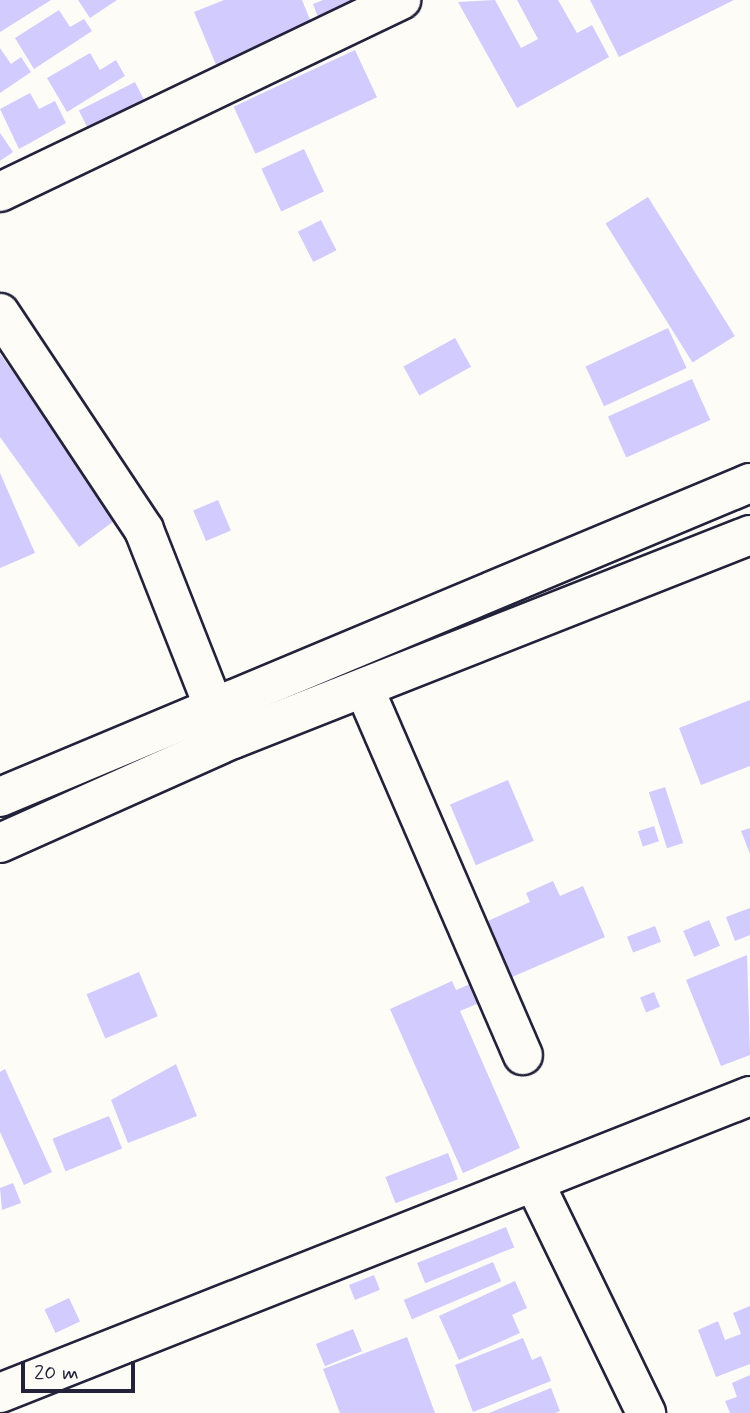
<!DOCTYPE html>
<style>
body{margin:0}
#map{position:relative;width:750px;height:1413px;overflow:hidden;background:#fdfcf7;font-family:Mynerve,sans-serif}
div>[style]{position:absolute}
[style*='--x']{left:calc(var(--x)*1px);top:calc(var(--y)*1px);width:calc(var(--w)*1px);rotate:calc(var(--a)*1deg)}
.building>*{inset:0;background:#d1cbfe;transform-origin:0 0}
.roads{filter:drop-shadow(2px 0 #22223b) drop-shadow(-2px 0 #22223b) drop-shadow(0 2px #22223b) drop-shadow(0 -2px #22223b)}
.minor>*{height:38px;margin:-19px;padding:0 19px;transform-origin:19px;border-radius:19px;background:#fdfcf7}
.major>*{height:38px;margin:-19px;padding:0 19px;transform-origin:19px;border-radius:19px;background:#fdfcf7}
span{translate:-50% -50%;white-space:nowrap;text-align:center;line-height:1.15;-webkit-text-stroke:6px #fdfcf7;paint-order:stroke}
.scale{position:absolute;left:21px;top:1361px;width:114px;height:32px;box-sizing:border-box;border:4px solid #22223b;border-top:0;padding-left:9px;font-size:21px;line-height:24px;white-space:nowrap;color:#22223b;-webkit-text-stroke:5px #fdfcf7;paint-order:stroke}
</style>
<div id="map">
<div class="building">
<i style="clip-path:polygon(0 0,51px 0,0 32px)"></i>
<i style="clip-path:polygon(78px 0,117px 0,90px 18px)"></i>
<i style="clip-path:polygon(224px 0,302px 0,313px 27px,217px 67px,194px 12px)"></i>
<i style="clip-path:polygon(323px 0,360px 0,323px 30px,313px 4px)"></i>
<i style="clip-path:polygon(495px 0,521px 48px,538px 39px,517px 0,558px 0,577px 33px,592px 25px,609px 57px,517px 108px,458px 2px)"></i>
<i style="clip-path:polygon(590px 0,734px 0,619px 57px)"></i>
<i style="clip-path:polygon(59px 10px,70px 27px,84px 19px,92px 31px,34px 69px,15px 38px)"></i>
<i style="clip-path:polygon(0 48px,11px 64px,21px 57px,31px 72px,0 93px)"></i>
<i style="left:355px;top:50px;width:52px;height:134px;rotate:65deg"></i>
<i style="clip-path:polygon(90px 53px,100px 70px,116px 60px,125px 76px,67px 112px,47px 78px)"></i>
<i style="left:135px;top:82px;width:25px;height:63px;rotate:63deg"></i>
<i style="clip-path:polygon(30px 93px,39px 109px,55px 101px,66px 123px,19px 149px,0 109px)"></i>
<i style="clip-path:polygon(0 133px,13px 152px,0 161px)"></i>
<i style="left:304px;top:149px;width:47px;height:47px;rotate:65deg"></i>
<i style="left:648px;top:197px;width:164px;height:50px;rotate:58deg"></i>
<i style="left:321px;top:220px;width:34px;height:26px;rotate:63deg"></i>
<i style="left:668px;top:328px;width:44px;height:91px;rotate:65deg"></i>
<i style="left:455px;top:338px;width:33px;height:59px;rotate:61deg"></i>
<i style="clip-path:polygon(0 354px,118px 518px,79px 547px,0 437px)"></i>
<i style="left:692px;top:379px;width:45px;height:92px;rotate:66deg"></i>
<i style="clip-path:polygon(0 473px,35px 553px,0 568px)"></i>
<i style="left:218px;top:500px;width:33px;height:27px;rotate:67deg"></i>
<i style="clip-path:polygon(750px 700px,750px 766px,701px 785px,679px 728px)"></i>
<i style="left:508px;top:780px;width:66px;height:63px;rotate:67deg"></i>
<i style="left:665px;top:787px;width:59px;height:17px;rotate:72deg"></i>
<i style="left:654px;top:826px;width:16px;height:17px;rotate:72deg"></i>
<i style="clip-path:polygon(750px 828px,750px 854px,741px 831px)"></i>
<i style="clip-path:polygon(553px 881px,560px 896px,583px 886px,605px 937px,503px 981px,479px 925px,530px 902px,526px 893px)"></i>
<i style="clip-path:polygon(750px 908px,750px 935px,735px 941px,726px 917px)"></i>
<i style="left:709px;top:920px;width:28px;height:28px;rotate:67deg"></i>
<i style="left:655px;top:926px;width:17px;height:30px;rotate:69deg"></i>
<i style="clip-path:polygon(747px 955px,750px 1055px,721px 1066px,686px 980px)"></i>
<i style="left:139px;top:972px;width:48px;height:57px;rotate:67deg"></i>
<i style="clip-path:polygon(452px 981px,456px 990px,470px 984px,479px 1003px,460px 1011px,520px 1148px,463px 1173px,390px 1009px)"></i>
<i style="left:654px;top:992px;width:16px;height:15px;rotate:68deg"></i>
<i style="clip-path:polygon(176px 1064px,197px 1116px,128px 1143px,111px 1100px)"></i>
<i style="clip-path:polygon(5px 1069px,52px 1172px,24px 1185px,0 1132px,0 1072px)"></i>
<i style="left:109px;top:1116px;width:35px;height:61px;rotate:68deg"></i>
<i style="left:448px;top:1153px;width:28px;height:67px;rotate:69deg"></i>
<i style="clip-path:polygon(13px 1183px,21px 1203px,2px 1210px,0 1188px)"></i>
<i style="left:506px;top:1227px;width:22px;height:96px;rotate:68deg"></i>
<i style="left:493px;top:1262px;width:21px;height:97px;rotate:67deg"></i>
<i style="left:374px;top:1275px;width:16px;height:27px;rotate:68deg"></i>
<i style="clip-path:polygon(515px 1281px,527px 1308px,512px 1315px,520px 1333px,459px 1360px,439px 1316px)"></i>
<i style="left:69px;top:1298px;width:26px;height:27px;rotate:65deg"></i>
<i style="clip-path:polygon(750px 1306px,750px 1364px,716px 1377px,698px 1330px,718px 1321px,725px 1340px,741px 1334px,733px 1313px)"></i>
<i style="left:353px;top:1329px;width:24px;height:40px;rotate:68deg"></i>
<i style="clip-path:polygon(407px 1337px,435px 1413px,340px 1413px,323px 1369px)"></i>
<i style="clip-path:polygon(523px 1338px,532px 1360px,541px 1356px,551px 1381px,473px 1412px,455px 1365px)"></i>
<i style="clip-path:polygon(750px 1375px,750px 1413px,730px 1413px,725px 1401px,737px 1397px,732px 1383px)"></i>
<i style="clip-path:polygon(551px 1388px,560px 1411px,555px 1413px,489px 1413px)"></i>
</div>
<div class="roads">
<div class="minor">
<i style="--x:0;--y:192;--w:445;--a:-25.6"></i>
<i style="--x:0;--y:313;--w:260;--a:56.4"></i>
<i style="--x:144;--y:530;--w:188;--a:68.5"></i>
<i style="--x:364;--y:688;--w:400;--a:66.6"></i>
<i style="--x:534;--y:1182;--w:257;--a:64.1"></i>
<i style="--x:0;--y:1393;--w:807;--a:-21.6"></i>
</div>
<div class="major">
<i style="--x:0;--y:797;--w:813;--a:-22.72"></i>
<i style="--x:0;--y:843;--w:255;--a:-24.1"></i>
<i style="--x:233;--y:739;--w:556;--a:-21.53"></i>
</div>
</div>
<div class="scale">20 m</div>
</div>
